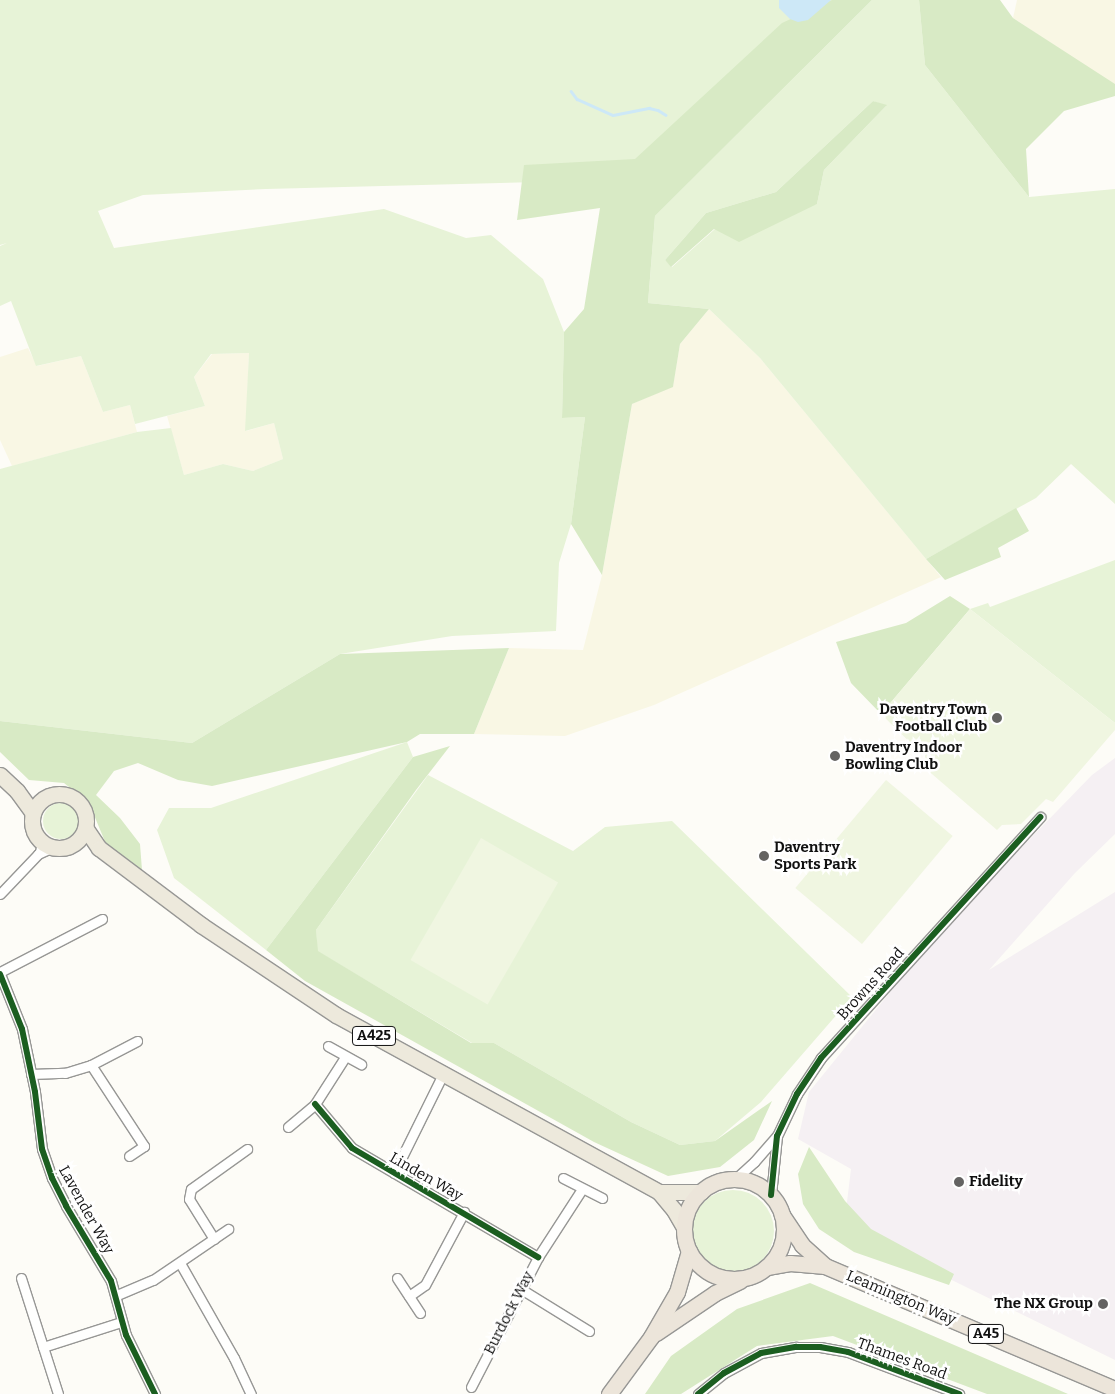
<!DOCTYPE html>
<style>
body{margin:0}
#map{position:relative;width:1115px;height:1394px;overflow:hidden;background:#fdfcf7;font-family:Bitter,serif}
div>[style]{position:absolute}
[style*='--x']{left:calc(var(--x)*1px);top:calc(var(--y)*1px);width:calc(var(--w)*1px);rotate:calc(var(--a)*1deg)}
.industrial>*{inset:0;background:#f5f0f3}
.farmland>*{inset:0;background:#f9f7e4}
.green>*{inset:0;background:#e7f3d7}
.round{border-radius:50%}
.forest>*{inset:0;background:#d8eac5}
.pitch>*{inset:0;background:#f0f6e1;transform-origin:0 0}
.water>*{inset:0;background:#cde8f7}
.stream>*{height:2.5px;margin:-1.25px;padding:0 1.25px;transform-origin:1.25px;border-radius:1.25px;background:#cde8f7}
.roads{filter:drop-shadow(1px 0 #979795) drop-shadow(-1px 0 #979795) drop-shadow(0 1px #979795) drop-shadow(0 -1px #979795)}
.minor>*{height:9px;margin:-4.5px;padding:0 4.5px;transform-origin:4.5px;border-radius:4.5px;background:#fffffe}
.primary>*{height:15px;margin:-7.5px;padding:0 7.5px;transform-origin:7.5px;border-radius:7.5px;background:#ede9dc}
.primary>.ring{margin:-7.5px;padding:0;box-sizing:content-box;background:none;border:15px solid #ede9dc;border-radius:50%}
.trunk>*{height:15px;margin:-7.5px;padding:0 7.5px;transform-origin:7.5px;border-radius:7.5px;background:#ece5da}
.trunk>.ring{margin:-7.5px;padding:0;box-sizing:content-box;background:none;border:15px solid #ece5da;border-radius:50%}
.cycleway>*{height:6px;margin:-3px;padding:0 3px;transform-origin:3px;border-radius:3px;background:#1b5e20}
.dots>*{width:14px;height:14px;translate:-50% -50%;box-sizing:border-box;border:2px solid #fff;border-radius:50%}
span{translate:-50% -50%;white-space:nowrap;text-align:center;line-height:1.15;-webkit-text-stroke:5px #fff;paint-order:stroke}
.shield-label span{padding:1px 4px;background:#fff;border:1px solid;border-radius:4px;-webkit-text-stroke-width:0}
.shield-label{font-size:14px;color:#111;font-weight:700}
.poi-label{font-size:15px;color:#111;font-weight:700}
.right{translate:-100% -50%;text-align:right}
.left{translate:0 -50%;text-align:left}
.street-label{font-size:15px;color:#111}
</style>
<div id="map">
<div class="industrial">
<i style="clip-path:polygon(1115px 758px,1115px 834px,1075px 873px,989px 970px,1115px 892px,1115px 1360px,866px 1238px,846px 1210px,851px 1169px,798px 1139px,809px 1092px,900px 980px,989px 881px,1092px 775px)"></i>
</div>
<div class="farmland">
<i style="clip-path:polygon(1017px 0,1115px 0,1115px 86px,1013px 18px)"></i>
<i style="clip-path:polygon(709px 309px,760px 358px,941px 577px,654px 705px,565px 736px,474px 734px,509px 648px,583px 650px,602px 575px,632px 404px,673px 386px,680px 344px)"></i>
<i style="clip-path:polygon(28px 348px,37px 366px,81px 356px,103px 412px,130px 405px,137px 432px,12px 466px,0 440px,0 357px)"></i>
<i style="clip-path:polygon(249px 353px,246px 431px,274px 423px,283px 459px,253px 471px,223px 464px,184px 475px,167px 416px,205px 406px,194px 377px,212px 354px)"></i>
</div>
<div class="green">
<i style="clip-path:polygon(0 0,852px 0,644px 187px,576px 181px,266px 189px,143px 195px,98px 211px,114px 248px,384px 209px,466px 238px,491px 235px,543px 279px,564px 332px,562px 418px,585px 417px,571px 524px,559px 563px,556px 631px,452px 636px,340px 654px,192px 743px,0 721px,0 469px,137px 432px,171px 428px,184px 475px,223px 464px,253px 471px,283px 459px,274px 423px,245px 431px,249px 353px,211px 354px,194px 377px,205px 406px,135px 424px,130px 405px,103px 412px,81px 356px,36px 366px,11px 301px,0 306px,0 246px,7px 243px,0 245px)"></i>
<i style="clip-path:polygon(evenodd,872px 0,919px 0,925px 65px,1029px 197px,1115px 189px,1115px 504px,1071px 464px,1036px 498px,926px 559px,760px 358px,709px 309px,648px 303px,655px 216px,872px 0,873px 101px,886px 106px,824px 170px,817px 204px,715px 229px,672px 267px,665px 260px,706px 213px,776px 192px,873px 101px)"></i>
<i style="clip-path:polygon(1115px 560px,1115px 723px,970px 609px,988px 603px,990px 607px)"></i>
<i style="clip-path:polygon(407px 742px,413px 757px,266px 950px,174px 878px,157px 830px,169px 808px,211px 808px)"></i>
<i style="clip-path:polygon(428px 775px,573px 851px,605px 827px,672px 821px,852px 997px,761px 1102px,715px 1141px,680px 1145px,631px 1122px,494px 1043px,472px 1043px,317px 951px,316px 930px)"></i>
<i class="round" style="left:43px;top:803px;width:36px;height:36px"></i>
<i class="round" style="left:692px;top:1190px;width:82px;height:82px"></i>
</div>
<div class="forest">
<i style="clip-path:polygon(832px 0,872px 0,655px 216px,648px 303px,709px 309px,680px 344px,673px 387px,632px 404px,602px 575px,571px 524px,585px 417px,562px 418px,564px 332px,584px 309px,600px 208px,517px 220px,524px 165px,635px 159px,782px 23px)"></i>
<i style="clip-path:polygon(919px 0,1000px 0,1013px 18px,1115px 84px,1115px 96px,1064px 111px,1026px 149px,1029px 197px,925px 65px)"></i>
<i style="clip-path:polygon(873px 101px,887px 105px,824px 170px,817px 204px,739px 242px,714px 229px,671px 267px,665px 260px,706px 213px,776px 192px)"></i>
<i style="clip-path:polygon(1016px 508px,1029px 531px,998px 548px,1001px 557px,945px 580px,926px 559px)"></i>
<i style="clip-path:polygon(950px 596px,970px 609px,881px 714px,851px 683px,836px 642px,906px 623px)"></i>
<i style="clip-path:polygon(509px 648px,474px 734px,420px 734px,407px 742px,212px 786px,178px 780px,138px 763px,114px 771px,96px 795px,120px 818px,140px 844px,142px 870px,106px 844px,89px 803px,64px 783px,29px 780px,0 752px,0 721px,192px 743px,340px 654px)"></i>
<i style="clip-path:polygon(450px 746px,416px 790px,316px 930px,318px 951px,471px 1043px,494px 1043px,631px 1122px,680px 1145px,715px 1141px,772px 1101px,754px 1140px,720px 1167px,668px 1176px,594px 1142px,305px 981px,266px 950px,413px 757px)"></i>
<i style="clip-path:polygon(809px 1147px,845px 1201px,871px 1229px,954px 1274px,949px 1285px,854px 1252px,819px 1229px,803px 1204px,798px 1174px)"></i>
<i style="clip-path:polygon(810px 1283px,1010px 1369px,1068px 1394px,987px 1394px,833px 1336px,757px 1346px,681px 1394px,645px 1394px,671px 1356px,737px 1309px)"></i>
</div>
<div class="pitch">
<i style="clip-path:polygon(970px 609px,1115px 723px,1115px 730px,1053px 802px,1046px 799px,1021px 824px,1002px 825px,997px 830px,925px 768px,929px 761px,881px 714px)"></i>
<i style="left:886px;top:780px;width:87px;height:141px;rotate:40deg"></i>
<i style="left:481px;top:838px;width:89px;height:141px;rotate:30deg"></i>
</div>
<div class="water">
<i style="clip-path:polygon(779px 0,831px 0,808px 20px,798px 22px,790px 19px,779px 8px)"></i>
</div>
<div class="stream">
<i style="--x:571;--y:91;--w:10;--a:53"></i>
<i style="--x:577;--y:99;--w:39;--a:24"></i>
<i style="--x:613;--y:115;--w:37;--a:-11"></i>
<i style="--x:649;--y:108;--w:9;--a:13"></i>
<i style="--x:658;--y:110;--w:9;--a:32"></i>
</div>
<div class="roads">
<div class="minor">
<i style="--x:38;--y:854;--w:17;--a:-25"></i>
<i style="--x:0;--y:894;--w:58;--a:-46.4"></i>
<i style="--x:40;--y:852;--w:10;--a:-79"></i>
<i style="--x:0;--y:972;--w:115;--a:-27.5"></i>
<i style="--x:0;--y:974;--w:59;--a:68.2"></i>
<i style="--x:22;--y:1029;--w:64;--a:78.3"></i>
<i style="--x:35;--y:1092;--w:57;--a:83"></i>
<i style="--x:42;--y:1149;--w:31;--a:71"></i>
<i style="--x:52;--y:1178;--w:31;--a:63"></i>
<i style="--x:66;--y:1206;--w:87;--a:59"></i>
<i style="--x:111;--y:1281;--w:56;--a:74.5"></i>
<i style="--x:126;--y:1335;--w:66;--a:63.8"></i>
<i style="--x:328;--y:1046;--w:38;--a:29"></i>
<i style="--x:91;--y:1065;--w:97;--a:56.8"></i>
<i style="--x:144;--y:1146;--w:18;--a:146"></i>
<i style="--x:31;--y:1074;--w:34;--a:-2"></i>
<i style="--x:65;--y:1073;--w:27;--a:-17"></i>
<i style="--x:91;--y:1065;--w:52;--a:-27.6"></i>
<i style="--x:315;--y:1104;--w:57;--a:49.9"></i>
<i style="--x:352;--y:1148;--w:216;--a:30.4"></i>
<i style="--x:288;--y:1127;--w:35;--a:-40"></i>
<i style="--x:315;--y:1104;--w:56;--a:-57.4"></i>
<i style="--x:394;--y:1173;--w:110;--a:-63.7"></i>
<i style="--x:563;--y:1178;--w:44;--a:27.1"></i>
<i style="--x:734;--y:1180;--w:27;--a:-42"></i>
<i style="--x:754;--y:1162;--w:35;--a:-49"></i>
<i style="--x:771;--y:1195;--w:59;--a:-84.2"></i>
<i style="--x:777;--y:1136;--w:47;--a:-64.5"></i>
<i style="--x:797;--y:1094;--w:43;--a:-56.3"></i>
<i style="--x:821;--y:1058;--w:326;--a:-47.7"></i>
<i style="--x:214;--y:1239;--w:47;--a:-122"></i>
<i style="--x:189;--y:1199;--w:10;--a:-79"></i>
<i style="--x:191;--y:1189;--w:69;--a:-35.5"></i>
<i style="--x:180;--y:1263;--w:109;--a:60.4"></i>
<i style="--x:234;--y:1358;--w:40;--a:65"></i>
<i style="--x:21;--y:1278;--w:122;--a:72.3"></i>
<i style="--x:397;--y:1278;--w:42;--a:56.7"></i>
<i style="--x:521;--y:1289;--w:80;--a:31.7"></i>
<i style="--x:117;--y:1295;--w:39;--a:-23"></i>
<i style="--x:153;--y:1280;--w:91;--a:-34.2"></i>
<i style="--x:409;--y:1296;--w:19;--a:-35"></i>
<i style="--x:425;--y:1285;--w:83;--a:-61.9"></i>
<i style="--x:43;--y:1347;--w:82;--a:-17.8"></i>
<i style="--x:471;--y:1387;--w:146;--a:-62.7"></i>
<i style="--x:538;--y:1257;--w:81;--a:-57.1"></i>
<i style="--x:698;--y:1394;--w:33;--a:-39"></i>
<i style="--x:724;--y:1373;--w:42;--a:-28.4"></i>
<i style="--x:761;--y:1353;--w:36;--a:-10"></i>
<i style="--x:796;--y:1347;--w:24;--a:0"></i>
<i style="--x:820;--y:1347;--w:28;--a:10"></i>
<i style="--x:848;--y:1352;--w:119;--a:20.7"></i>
</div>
<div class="primary">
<i style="--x:0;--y:775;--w:23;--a:43"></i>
<i style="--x:17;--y:791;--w:27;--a:54"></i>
<i class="ring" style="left:32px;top:794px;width:39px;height:39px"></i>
<i style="--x:86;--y:829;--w:23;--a:56"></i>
<i style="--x:99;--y:848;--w:128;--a:37"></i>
<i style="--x:201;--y:925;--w:162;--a:33.7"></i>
<i style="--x:336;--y:1015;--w:368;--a:28.7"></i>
<i style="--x:659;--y:1192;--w:23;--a:50"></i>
<i style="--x:674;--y:1210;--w:20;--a:60"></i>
<i style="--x:659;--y:1192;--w:42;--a:0"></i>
</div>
<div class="trunk">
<i class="ring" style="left:684px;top:1179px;width:85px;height:85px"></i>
<i style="--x:782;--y:1215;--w:36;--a:56"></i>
<i style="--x:802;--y:1245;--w:31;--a:42"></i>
<i style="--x:825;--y:1266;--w:315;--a:23"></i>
<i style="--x:767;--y:1267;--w:23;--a:-10"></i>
<i style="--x:790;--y:1263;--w:35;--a:5"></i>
<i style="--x:656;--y:1333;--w:71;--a:-34.1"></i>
<i style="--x:715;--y:1293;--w:28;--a:-26"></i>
<i style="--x:609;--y:1394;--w:71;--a:-53.6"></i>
<i style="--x:651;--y:1337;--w:52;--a:-60"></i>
<i style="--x:677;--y:1292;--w:43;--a:-73.7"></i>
</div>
</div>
<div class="cycleway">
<i style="--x:0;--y:974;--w:59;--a:68.2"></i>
<i style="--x:22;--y:1029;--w:64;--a:78.3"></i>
<i style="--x:35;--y:1092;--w:57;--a:83"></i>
<i style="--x:42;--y:1149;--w:31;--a:71"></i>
<i style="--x:52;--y:1178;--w:31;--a:63"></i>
<i style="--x:66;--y:1206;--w:87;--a:59"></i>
<i style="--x:111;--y:1281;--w:56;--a:74.5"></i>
<i style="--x:126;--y:1335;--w:66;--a:63.8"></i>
<i style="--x:315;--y:1104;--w:57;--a:49.9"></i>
<i style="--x:352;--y:1148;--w:216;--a:30.4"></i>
<i style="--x:771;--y:1195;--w:59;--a:-84.2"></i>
<i style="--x:777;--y:1136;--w:47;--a:-64.5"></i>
<i style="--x:797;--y:1094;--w:43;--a:-56.3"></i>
<i style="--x:821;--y:1058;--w:326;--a:-47.7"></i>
<i style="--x:698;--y:1394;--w:33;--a:-39"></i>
<i style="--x:724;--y:1373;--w:42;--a:-28.4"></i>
<i style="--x:761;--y:1353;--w:36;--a:-10"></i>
<i style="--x:796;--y:1347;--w:24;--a:0"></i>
<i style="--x:820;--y:1347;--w:28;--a:10"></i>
<i style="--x:848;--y:1352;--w:119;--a:20.7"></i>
</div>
<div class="dots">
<i style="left:997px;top:718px;background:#646362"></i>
<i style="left:835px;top:756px;background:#646362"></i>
<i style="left:764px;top:856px;background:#646362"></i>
<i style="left:959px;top:1182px;background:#646362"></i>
<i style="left:1103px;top:1304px;background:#646362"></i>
</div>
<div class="shield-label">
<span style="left:374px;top:1036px">A425</span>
<span style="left:986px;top:1334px">A45</span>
</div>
<div class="poi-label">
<span class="right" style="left:987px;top:718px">Daventry Town<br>Football Club</span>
<span class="left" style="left:845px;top:756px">Daventry Indoor<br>Bowling Club</span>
<span class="left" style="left:774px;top:856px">Daventry<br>Sports Park</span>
<span class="left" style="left:969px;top:1182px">Fidelity</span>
<span class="right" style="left:1093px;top:1304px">The NX Group</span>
</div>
<div class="street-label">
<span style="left:871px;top:984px;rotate:-48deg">Browns Road</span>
<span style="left:426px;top:1177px;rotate:30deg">Linden Way</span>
<span style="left:86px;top:1210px;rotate:61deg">Lavender Way</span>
<span style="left:901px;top:1298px;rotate:23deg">Leamington Way</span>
<span style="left:509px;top:1313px;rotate:-63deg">Burdock Way</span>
<span style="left:902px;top:1359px;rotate:20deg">Thames Road</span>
</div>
</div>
